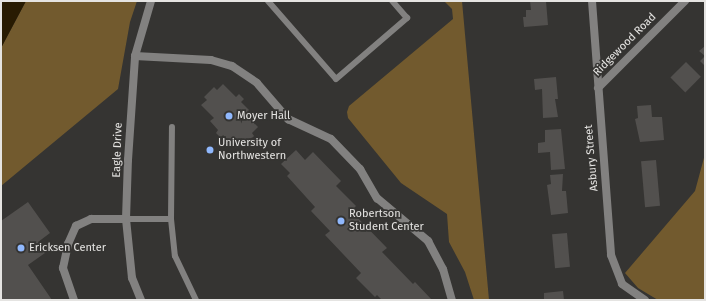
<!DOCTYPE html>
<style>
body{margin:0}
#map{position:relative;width:706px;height:301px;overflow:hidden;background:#353432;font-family:"Fira Sans",sans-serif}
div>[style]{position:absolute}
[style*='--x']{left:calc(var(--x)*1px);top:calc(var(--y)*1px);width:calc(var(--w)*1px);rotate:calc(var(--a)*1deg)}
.green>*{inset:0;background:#725a2e}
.water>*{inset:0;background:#281b02}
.building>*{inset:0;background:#52504e;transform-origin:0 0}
.lane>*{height:6px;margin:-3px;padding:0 3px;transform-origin:3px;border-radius:3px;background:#828180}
.street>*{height:8px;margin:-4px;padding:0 4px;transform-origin:4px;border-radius:4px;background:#828180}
.dots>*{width:11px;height:11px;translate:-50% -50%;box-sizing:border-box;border:2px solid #353432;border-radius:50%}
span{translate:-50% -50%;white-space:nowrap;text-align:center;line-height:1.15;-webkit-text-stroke:3.5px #353432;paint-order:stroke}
.street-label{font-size:11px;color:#e5e4e2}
.poi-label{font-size:11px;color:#e5e4e2}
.left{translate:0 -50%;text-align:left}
.frame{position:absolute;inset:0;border:2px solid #e5e4e2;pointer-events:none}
</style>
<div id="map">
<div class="green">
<i style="clip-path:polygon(26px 1px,137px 1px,130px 22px,118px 89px,1px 186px,1px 48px)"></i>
<i style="clip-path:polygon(444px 1px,462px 1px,489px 300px,474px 300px,465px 272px,449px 242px,447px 214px,401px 183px,348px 118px,347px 112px,349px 106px,453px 19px,452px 9px)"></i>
<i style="clip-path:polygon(705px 154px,705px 300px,658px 300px,638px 288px,625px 273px,695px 191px)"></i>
</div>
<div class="water">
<i style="clip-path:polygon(1px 1px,26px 1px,1px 48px)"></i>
</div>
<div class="building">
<i style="clip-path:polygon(530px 1px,546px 1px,548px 25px,524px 27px,523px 17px,526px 17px,526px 10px,531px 10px)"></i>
<i style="clip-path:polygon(705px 46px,705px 66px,700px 61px,705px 56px,699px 51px)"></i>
<i style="left:686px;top:62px;width:21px;height:22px;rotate:45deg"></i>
<i style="clip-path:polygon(556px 77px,558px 99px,555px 99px,558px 117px,543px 118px,542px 89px,535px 90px,534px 79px)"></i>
<i style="clip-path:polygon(223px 84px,236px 97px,239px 94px,244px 99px,241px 102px,249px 110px,245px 114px,258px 127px,252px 133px,254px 136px,244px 146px,242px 143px,236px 148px,223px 135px,221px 138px,216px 133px,218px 130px,210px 121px,214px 118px,201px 105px,207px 100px,204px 97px,214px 87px,217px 90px)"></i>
<i style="clip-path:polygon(651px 105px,652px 117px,662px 117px,664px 140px,640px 142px,635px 119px,638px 118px,637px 106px)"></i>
<i style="clip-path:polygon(561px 129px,565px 169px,551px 170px,550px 152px,538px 153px,538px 143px,545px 142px,545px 130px)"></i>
<i style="clip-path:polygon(296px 150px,305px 160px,313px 152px,341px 181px,336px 186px,356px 206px,351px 211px,387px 248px,382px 252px,413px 284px,415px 282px,432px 300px,382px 300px,377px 295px,375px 297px,356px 278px,361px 273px,325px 235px,330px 231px,311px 211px,315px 207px,287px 176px,290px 173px,281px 164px)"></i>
<i style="left:656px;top:160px;width:46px;height:15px;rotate:85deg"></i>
<i style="clip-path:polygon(563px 174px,562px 191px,566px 191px,568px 213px,551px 215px,547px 185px,551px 184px,550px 175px)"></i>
<i style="clip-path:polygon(28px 202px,50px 233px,38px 242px,45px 253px,28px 265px,52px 300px,1px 300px,1px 221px)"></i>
<i style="left:567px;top:233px;width:34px;height:15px;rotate:85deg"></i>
<i style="clip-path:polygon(563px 291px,564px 300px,544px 300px,544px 293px)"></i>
</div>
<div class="lane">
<i style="--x:268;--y:1;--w:103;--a:48.9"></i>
<i style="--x:336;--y:79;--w:94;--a:-40.7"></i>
<i style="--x:407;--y:18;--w:23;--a:-131"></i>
<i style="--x:126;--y:219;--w:45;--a:0"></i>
<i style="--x:171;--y:219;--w:92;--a:-89.4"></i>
<i style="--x:171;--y:219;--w:37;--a:84"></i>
<i style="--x:175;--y:256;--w:49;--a:64.5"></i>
</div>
<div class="street">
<i style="--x:592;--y:1;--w:255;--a:85.7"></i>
<i style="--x:611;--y:255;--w:31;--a:69"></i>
<i style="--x:622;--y:284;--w:28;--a:35"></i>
<i style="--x:135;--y:56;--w:76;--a:3"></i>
<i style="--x:211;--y:60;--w:22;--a:16"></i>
<i style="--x:232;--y:66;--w:30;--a:34"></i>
<i style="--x:257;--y:83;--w:48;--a:49.3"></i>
<i style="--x:288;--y:119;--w:47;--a:24.9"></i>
<i style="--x:331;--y:139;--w:42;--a:46"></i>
<i style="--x:360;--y:169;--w:34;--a:60"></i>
<i style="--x:377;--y:198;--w:67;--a:40.1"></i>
<i style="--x:428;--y:241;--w:32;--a:62"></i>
<i style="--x:443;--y:269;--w:32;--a:74"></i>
<i style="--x:598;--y:88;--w:123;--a:-45"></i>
<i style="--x:74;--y:300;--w:34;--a:-109"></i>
<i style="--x:63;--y:268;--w:25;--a:-78"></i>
<i style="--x:68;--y:244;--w:20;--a:-66"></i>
<i style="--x:76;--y:226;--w:17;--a:-25"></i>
<i style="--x:91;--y:219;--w:35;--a:0"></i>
<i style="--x:141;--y:300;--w:24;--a:-112"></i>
<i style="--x:132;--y:278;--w:59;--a:-95.8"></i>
<i style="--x:126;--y:219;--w:59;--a:-88.1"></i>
<i style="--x:128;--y:160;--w:104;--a:-86.1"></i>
<i style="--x:135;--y:56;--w:57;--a:-73.8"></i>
</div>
<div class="dots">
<i style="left:229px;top:116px;background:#90b8fd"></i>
<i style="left:210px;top:150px;background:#90b8fd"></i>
<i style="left:341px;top:221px;background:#90b8fd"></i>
<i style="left:21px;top:248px;background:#90b8fd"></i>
</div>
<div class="street-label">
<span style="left:625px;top:45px;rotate:-45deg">Ridgewood Road</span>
<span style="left:118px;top:150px;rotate:-88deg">Eagle Drive</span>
<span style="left:592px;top:158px;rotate:-95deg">Asbury Street</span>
</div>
<div class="poi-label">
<span class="left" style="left:237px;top:116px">Moyer Hall</span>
<span class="left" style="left:218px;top:150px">University of<br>Northwestern</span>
<span class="left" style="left:349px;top:221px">Robertson<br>Student Center</span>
<span class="left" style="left:29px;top:248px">Ericksen Center</span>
</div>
<div class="frame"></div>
</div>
